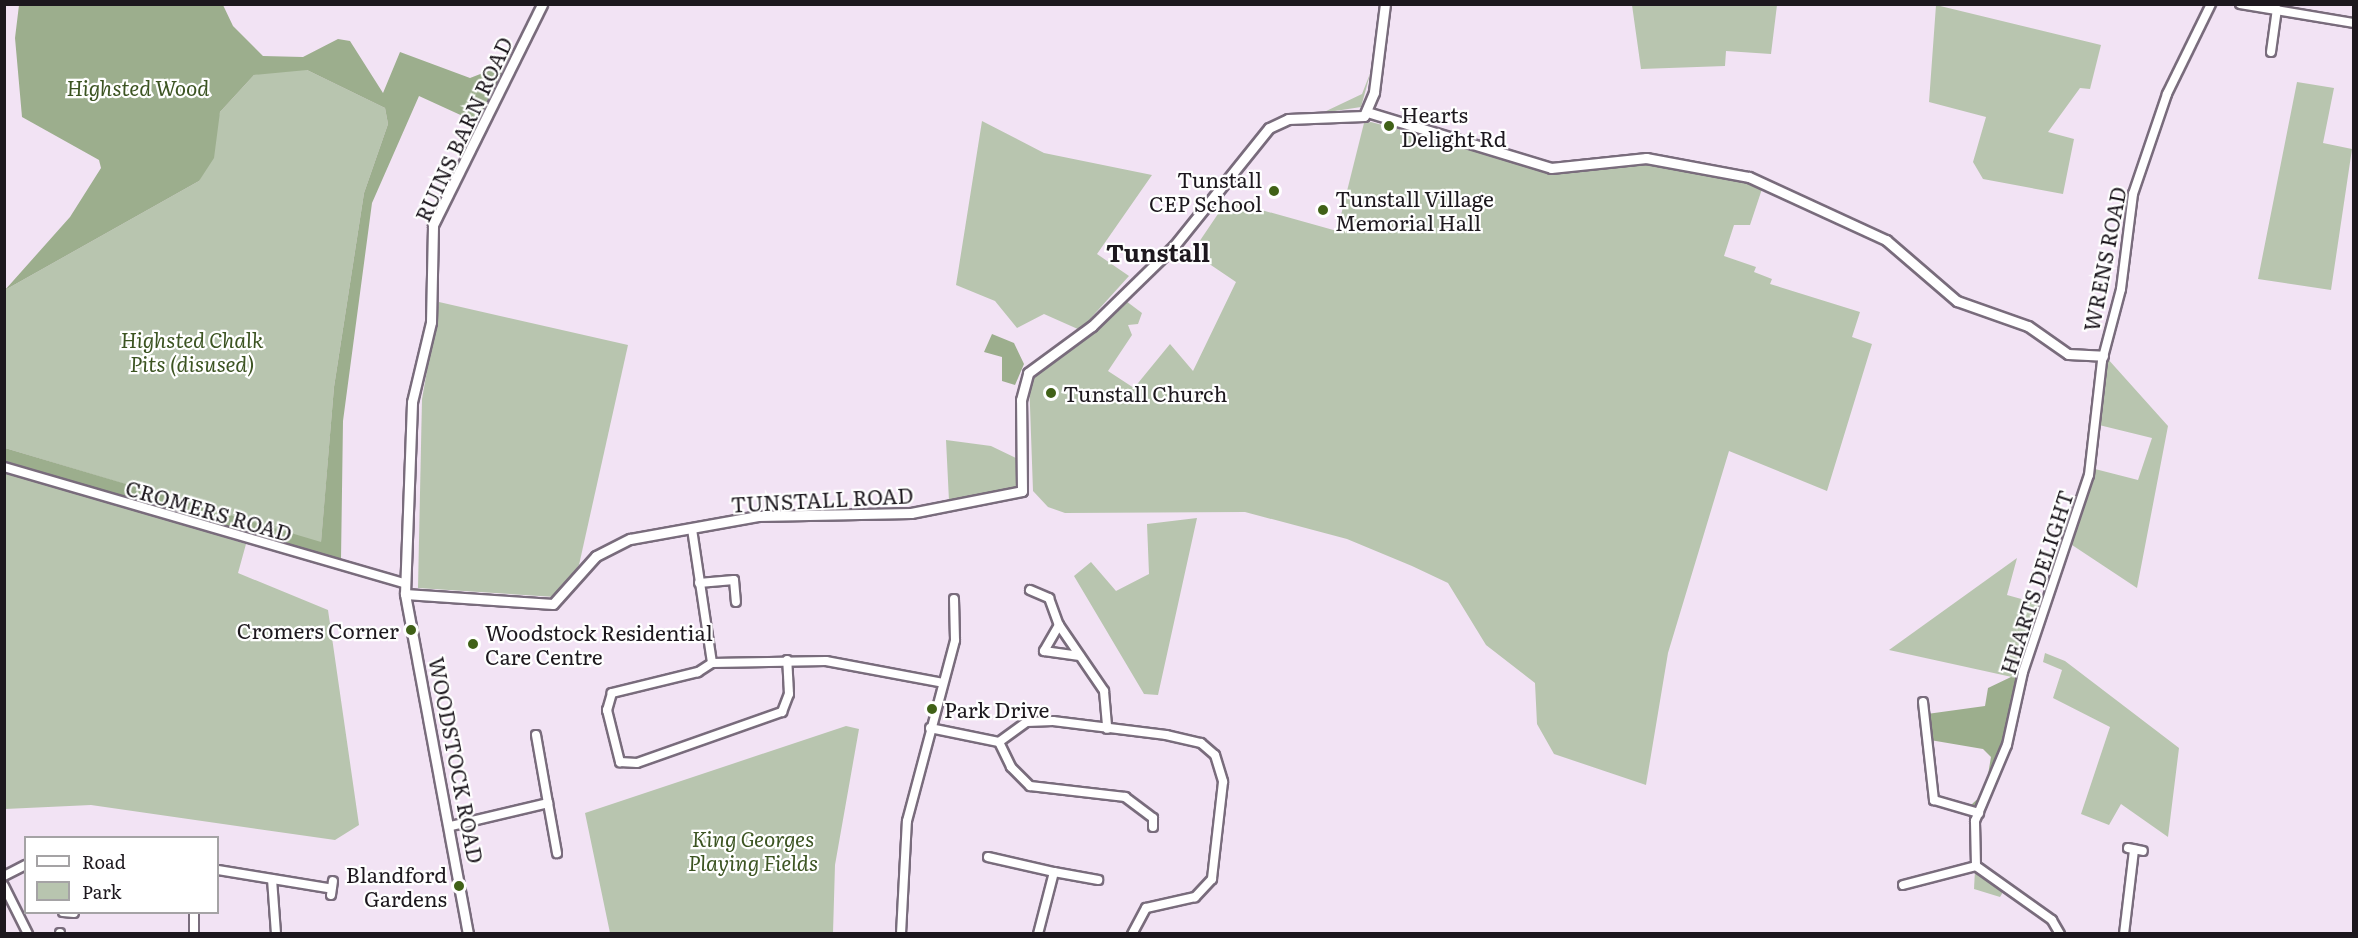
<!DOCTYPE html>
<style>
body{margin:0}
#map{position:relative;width:2358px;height:938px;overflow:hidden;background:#f2e3f4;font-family:Literata,serif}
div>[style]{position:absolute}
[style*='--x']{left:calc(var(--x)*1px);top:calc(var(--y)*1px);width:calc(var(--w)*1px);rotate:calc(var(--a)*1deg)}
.green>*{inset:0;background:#b8c5af}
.forest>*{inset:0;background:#9cae8d}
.roads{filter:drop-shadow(2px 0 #796c7c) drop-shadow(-2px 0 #796c7c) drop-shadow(0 2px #796c7c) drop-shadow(0 -2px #796c7c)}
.minor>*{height:8px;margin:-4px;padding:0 4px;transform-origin:4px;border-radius:4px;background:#fff}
.tertiary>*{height:9px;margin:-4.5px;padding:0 4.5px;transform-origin:4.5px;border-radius:4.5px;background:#fff}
.dots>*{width:16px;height:16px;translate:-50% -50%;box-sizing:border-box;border:3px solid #fff;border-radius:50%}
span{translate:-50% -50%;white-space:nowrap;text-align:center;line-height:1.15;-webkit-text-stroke:4.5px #fff;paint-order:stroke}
.park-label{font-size:21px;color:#3c5422;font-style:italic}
.poi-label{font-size:21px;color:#1d181e}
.left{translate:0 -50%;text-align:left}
.right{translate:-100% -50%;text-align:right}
.street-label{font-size:21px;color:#1d181e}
.quarter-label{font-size:24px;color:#1d181e;font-weight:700}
.frame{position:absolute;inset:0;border:6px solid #1d181e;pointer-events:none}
.legend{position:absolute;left:24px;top:836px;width:195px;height:78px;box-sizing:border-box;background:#fff;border:2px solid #a5a3a5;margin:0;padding:8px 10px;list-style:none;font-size:18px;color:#1d181e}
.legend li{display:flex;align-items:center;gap:12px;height:30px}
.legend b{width:30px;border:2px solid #a5a3a5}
</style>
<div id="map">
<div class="green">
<i style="clip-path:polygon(1632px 5px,1777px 5px,1771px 54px,1726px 51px,1725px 66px,1641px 69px)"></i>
<i style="clip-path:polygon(1936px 5px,2101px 45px,2090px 89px,2080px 88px,2048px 132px,2074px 139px,2063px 194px,1983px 179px,1973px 162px,1986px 117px,1929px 102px)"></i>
<i style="clip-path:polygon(276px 70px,307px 70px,385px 108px,388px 124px,364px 193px,334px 387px,321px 543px,5px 448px,5px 290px,199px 181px,220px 112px,254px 75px)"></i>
<i style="clip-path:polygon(1371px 71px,1361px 107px,1322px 113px,1362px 94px)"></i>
<i style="clip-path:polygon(2297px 82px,2334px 88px,2323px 143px,2352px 149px,2331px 290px,2258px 279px)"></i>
<i style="clip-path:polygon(982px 121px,1044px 153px,1152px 175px,1097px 254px,1129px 276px,1080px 330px,1044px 314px,1017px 328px,995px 301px,956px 285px)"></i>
<i style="clip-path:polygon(1371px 122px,1567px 173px,1652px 162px,1763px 186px,1750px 225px,1734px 225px,1724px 256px,1756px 267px,1754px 272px,1772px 279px,1770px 284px,1860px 312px,1852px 337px,1872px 344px,1827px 491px,1729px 451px,1668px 653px,1646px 785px,1554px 754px,1537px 724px,1535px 683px,1486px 645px,1448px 583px,1412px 566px,1347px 539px,1245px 512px,1065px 513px,1048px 507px,1033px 491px,1029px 378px,1076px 344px,1122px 298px,1142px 313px,1138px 324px,1128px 325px,1132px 335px,1108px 371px,1134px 388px,1170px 344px,1193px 371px,1236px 282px,1202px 259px,1205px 252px,1197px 245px,1224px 205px,1233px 202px,1337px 231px,1364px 123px)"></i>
<i style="clip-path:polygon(439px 302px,628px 345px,579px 565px,555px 597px,418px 588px,422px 399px)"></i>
<i style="clip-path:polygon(2107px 358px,2168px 426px,2137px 588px,2069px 543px,2095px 469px,2138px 480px,2152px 438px,2099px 425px)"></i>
<i style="clip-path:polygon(946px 440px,991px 446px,1022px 461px,1016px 472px,1018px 488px,949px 501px)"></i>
<i style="clip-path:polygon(5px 469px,246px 544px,238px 573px,328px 610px,359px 825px,335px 840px,91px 805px,5px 809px)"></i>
<i style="clip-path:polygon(1197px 518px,1158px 695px,1144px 694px,1074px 576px,1091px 562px,1116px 591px,1149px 574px,1147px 524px)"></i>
<i style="clip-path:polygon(2017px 558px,2007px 595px,2047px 606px,2021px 679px,1889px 650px)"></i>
<i style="clip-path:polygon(2045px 653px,2065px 661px,2179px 748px,2168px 837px,2121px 804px,2109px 825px,2081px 814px,2110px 727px,2053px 698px,2062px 670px,2043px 662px)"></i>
<i style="clip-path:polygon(846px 726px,859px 729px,835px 865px,833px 933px,610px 933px,585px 813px)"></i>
<i style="clip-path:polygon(1975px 870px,2003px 892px,2000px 897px,1974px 889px)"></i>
</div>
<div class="forest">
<i style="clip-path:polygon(19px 5px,223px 5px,233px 26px,263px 56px,303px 57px,338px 39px,350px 41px,383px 93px,400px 52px,470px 78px,501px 66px,510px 48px,510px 61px,478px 123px,419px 96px,372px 203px,343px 421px,341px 560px,5px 461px,5px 448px,321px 542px,334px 387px,364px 193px,388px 124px,385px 108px,307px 70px,254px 75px,220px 112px,214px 158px,199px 181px,5px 290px,70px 217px,101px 168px,99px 160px,22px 117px,15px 38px)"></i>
<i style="clip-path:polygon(992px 334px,1014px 343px,1024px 364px,1015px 385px,1002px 381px,1002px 357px,984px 352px)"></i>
<i style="clip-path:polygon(2011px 677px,2021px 679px,2007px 745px,1979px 813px,1971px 805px,1985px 792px,1991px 757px,1983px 749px,1930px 740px,1927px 714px,1985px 706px,1988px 688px)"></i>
</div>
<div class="roads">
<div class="minor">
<i style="--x:2240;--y:4;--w:116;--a:9.5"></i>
<i style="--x:2271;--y:52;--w:43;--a:-82.1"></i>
<i style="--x:4;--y:467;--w:416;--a:16.2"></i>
<i style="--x:692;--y:529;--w:135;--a:81.5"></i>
<i style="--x:712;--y:663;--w:114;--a:-1"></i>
<i style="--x:826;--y:661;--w:119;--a:10.6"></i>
<i style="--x:699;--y:583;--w:35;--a:-5"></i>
<i style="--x:734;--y:580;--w:22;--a:85"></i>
<i style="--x:1030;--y:590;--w:21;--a:23"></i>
<i style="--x:1049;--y:598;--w:29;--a:70"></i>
<i style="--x:1059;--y:625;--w:80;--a:55.7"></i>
<i style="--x:1104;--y:691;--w:38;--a:85"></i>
<i style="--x:1059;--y:625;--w:30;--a:120"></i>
<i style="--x:1044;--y:651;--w:36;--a:8"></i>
<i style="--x:712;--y:663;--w:17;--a:147"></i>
<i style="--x:698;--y:672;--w:89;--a:166.3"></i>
<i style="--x:612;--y:693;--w:18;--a:106"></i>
<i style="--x:607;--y:710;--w:54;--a:76"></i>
<i style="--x:620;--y:762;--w:17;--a:3"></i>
<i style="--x:637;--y:763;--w:154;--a:-19.4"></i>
<i style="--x:782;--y:712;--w:19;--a:-69"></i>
<i style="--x:789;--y:694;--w:34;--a:-93"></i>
<i style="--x:1923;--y:702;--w:99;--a:83.6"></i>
<i style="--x:1934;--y:800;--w:47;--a:16.1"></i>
<i style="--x:930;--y:728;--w:70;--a:11.5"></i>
<i style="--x:999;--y:742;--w:28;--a:64"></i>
<i style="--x:1011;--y:767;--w:27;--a:45"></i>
<i style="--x:1030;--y:786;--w:96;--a:6.6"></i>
<i style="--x:1125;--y:797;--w:35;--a:37"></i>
<i style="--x:1153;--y:818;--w:9;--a:90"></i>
<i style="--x:536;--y:735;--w:69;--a:80"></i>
<i style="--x:999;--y:742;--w:34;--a:-36"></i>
<i style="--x:1027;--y:722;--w:26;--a:-2"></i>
<i style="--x:1053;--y:721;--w:114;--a:7.1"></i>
<i style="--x:1166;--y:735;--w:36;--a:13"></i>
<i style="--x:1201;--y:743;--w:18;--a:41"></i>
<i style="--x:1215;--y:755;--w:28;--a:73"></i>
<i style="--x:1223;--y:782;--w:98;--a:96.5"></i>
<i style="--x:1212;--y:879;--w:25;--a:133"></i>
<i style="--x:1195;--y:897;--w:50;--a:167.3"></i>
<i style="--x:1146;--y:908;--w:30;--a:118"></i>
<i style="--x:451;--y:826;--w:100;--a:-13.3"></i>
<i style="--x:548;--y:803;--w:51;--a:79.8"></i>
<i style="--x:2128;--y:848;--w:15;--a:11"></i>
<i style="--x:988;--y:857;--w:68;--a:12.8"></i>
<i style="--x:218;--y:870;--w:111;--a:9.3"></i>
<i style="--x:4;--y:876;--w:25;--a:-27"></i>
<i style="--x:272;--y:879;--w:55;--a:85.8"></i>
<i style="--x:1903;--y:885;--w:75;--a:-14.6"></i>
<i style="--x:4;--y:886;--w:54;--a:63.4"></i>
<i style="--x:331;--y:895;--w:14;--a:-82"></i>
<i style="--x:63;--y:912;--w:11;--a:5"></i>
<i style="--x:60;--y:934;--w:1;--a:-90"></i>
<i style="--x:194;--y:934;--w:22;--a:-90"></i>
<i style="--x:901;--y:934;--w:113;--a:-87"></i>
<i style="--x:907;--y:821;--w:187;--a:-75.1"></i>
<i style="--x:955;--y:640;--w:41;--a:-91.4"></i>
<i style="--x:1038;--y:934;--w:64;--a:-75.5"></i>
<i style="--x:1054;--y:872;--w:45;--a:10.3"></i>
<i style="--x:2060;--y:934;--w:16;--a:-120"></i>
<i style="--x:2052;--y:920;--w:93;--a:-144.6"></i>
<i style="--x:1976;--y:866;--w:45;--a:-91.3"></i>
<i style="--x:1975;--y:821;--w:82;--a:-67.2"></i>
<i style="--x:2007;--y:745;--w:75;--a:-77.6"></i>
<i style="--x:2023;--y:672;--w:208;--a:-71.5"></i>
<i style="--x:2089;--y:475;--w:115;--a:-83.5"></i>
<i style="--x:2102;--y:361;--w:74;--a:-75.2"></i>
<i style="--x:2121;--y:289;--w:96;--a:-82.8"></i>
<i style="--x:2133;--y:194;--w:106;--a:-71.2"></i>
<i style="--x:2167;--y:94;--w:100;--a:-63.9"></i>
<i style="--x:2124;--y:934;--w:85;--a:-83.2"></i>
</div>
<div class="tertiary">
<i style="--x:1367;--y:112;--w:192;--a:16.9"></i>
<i style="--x:1551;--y:168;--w:96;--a:-6"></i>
<i style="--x:1646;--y:158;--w:105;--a:10.5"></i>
<i style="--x:1749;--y:177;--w:151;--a:24.7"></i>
<i style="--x:1886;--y:240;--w:94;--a:40.7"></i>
<i style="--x:1957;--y:301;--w:75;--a:19.4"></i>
<i style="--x:2028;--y:326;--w:49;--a:35"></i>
<i style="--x:2068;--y:354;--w:35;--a:3"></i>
<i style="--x:405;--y:594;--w:148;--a:3.9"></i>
<i style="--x:553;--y:604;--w:64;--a:-48.1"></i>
<i style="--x:596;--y:556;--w:38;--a:-27"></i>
<i style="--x:630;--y:539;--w:130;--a:-10.2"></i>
<i style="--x:758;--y:516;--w:153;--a:-1.1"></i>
<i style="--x:911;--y:513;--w:113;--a:-11.2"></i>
<i style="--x:1022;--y:491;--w:91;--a:-90.6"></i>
<i style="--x:1021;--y:400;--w:28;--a:-75"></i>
<i style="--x:1028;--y:373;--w:79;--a:-36.3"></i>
<i style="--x:1092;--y:326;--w:115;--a:-44.3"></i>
<i style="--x:1174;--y:246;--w:151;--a:-51.2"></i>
<i style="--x:1269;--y:128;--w:21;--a:-25"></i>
<i style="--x:1288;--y:119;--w:76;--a:-2.3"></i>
<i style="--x:1364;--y:116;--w:26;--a:-67"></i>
<i style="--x:1374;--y:92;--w:89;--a:-82.9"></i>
<i style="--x:468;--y:934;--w:346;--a:-100.5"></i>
<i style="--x:405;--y:594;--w:192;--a:-87.9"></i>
<i style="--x:412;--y:402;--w:82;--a:-76.6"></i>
<i style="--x:431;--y:322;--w:97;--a:-88.8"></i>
<i style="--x:433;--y:225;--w:246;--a:-63.7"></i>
</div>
</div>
<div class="dots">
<i style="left:1389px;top:126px;background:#406117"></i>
<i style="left:1274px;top:191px;background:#406117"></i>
<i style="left:1323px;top:210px;background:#406117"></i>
<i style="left:1051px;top:393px;background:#406117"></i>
<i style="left:411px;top:630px;background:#406117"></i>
<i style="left:473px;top:644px;background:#406117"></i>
<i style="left:932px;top:709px;background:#406117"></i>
<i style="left:459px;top:886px;background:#406117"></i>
</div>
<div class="park-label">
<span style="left:138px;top:87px">Highsted Wood</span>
<span style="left:192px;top:351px">Highsted Chalk<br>Pits (disused)</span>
<span style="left:753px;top:850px">King Georges<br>Playing Fields</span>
</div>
<div class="poi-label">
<span class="left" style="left:1401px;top:126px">Hearts<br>Delight Rd</span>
<span class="right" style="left:1262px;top:191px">Tunstall<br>CEP School</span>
<span class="left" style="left:1335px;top:210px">Tunstall Village<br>Memorial Hall</span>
<span class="left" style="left:1063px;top:393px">Tunstall Church</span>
<span class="right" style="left:399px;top:630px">Cromers Corner</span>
<span class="left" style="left:485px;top:644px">Woodstock Residential<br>Care Centre</span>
<span class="left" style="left:944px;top:709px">Park Drive</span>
<span class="right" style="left:447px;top:886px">Blandford<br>Gardens</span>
</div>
<div class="street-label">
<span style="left:463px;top:129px;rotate:-65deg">RUINS BARN ROAD</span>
<span style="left:2104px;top:259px;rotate:-79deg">WRENS ROAD</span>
<span style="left:822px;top:499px;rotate:-3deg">TUNSTALL ROAD</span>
<span style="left:209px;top:510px;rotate:16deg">CROMERS ROAD</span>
<span style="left:2036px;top:582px;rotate:-72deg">HEARTS DELIGHT</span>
<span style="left:457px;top:760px;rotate:79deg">WOODSTOCK ROAD</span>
</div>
<div class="quarter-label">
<span style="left:1158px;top:252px">Tunstall</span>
</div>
<div class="frame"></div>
<ul class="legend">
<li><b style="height:8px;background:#fff"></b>Road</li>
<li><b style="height:16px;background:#b8c5af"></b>Park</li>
</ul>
</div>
